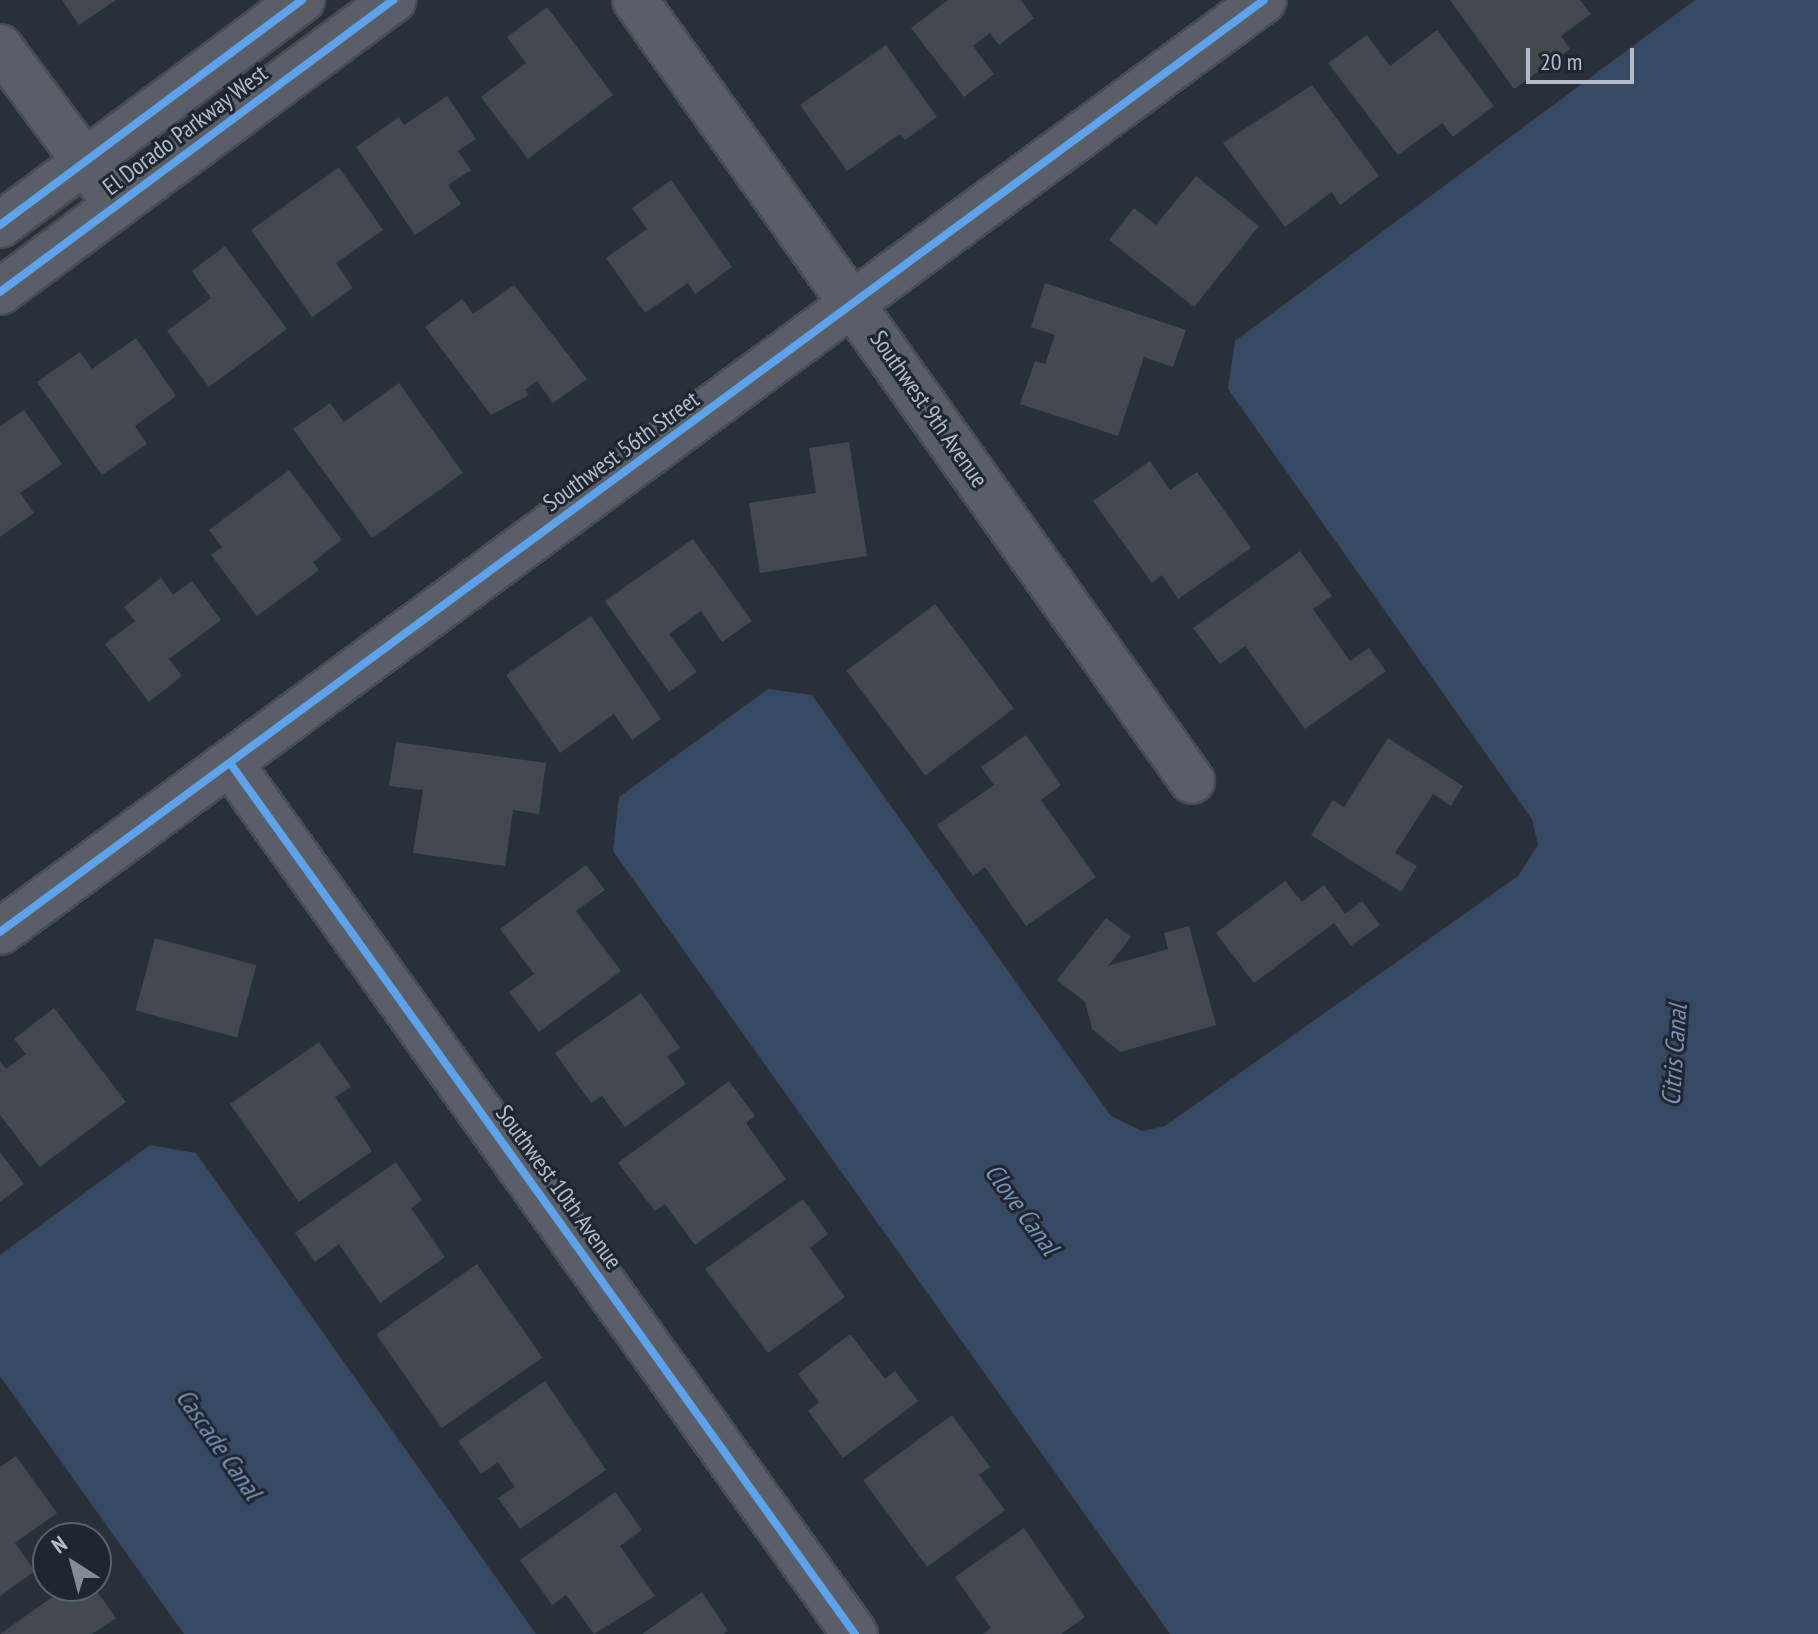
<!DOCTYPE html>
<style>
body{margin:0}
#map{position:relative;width:1818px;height:1634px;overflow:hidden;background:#2a3038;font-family:"PT Sans Narrow",sans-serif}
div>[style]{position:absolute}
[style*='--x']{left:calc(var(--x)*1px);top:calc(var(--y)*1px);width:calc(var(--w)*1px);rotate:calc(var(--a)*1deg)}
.water>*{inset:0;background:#384963}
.building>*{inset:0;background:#444950;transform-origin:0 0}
.roads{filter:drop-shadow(2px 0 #484c53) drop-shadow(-2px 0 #484c53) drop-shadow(0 2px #484c53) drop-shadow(0 -2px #484c53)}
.minor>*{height:44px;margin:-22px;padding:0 22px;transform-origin:22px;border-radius:22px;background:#5a5e66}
.cycleway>*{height:8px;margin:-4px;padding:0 4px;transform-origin:4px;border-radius:4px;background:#60a3ed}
span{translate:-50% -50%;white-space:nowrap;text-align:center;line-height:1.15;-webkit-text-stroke:6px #1d2633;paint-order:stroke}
.street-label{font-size:24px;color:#b4bcc9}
.water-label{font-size:26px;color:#7c92b1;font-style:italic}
.north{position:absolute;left:32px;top:1522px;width:80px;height:80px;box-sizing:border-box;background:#1d2633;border:2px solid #59626f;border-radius:50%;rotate:324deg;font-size:22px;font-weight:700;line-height:32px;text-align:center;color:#b4bcc9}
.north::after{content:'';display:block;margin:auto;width:28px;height:36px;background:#848b96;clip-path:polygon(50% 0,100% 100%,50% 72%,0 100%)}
.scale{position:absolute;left:1526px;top:48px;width:108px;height:36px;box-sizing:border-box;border:4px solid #b4bcc9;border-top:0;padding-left:10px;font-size:24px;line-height:28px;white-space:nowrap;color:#b4bcc9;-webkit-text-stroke:6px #1d2633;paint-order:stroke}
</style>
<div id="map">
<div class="water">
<i style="clip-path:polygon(1695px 0,1818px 0,1818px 1634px,1170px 1634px,613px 851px,619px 797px,768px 689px,812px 695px,1111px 1116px,1142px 1131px,1165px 1126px,1518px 876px,1538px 845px,1532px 819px,1228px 389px,1235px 341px)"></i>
<i style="clip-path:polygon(150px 1145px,196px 1153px,536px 1634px,184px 1634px,0 1376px,0 1255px)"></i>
</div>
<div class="building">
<i style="clip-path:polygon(62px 0,116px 0,79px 25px)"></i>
<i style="clip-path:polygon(948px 0,1021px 0,1034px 18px,999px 45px,990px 33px,973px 46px,994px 74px,964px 97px,911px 28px)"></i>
<i style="clip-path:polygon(1450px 0,1580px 0,1591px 14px,1561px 36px,1570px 49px,1514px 89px)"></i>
<i style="clip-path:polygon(547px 7px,613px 95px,528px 159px,481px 97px,526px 63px,507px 37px)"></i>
<i style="clip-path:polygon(1437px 30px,1494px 106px,1453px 137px,1442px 123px,1398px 155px,1328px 63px,1367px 35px,1390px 66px)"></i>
<i style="clip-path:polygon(886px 45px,937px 117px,905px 140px,900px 134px,847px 171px,800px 105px)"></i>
<i style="clip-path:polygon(1312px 85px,1379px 176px,1340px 205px,1332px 192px,1285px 227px,1223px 143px)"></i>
<i style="clip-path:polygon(447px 96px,476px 139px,458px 151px,471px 170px,448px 185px,461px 204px,415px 235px,356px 147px,399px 117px,404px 125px)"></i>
<i style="clip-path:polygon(339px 167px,383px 230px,336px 263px,353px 288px,312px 317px,251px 230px)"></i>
<i style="clip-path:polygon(1196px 176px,1259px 226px,1194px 307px,1109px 240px,1134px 208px,1156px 225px)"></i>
<i style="clip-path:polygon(671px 180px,732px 267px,695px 294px,688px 283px,645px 313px,606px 258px,647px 229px,632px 208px)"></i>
<i style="clip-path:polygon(225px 246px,287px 329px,209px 387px,167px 331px,211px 298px,192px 271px)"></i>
<i style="clip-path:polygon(1045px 283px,1186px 330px,1173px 367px,1144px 357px,1118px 436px,1020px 404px,1035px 361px,1045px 364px,1055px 335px,1031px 327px)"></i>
<i style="clip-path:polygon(514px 285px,587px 379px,553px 403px,537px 381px,525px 390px,529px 395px,491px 415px,425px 327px,462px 299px,473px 314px)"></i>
<i style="clip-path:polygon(136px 338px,176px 396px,135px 426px,147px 444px,102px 475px,37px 382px,80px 352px,92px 369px)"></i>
<i style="clip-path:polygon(399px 383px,463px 473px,372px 538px,293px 429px,330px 403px,344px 422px)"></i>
<i style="clip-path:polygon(24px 410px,62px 464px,20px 493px,34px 513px,0 537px,0 426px)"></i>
<i style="clip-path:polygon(849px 442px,867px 556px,760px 573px,749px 503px,816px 493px,809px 448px)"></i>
<i style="clip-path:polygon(1150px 461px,1170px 490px,1197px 472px,1251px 548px,1178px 599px,1162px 575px,1152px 583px,1093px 501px)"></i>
<i style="clip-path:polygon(289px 470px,342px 540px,313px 562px,319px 570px,257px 616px,211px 555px,222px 547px,209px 530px)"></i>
<i style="clip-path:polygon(693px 539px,752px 621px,722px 642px,701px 611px,669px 634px,697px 672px,669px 692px,605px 601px)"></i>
<i style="clip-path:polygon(1300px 551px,1332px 596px,1313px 609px,1350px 661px,1369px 648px,1386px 671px,1305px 729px,1245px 646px,1220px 664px,1193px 628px)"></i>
<i style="clip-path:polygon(161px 578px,173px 595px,192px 581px,221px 620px,169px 659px,182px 676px,149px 702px,105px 644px,135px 621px,124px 607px)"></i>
<i style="left:935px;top:604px;width:131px;height:111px;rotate:53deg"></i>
<i style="clip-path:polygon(591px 616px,661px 719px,632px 740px,614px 714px,560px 753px,506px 675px)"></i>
<i style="clip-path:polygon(1026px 735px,1061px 785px,1041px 800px,1096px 877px,1026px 926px,985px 867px,973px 876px,937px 825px,994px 785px,981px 767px)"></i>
<i style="clip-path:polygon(1388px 738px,1463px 786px,1451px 806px,1433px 794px,1395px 853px,1417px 866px,1401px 892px,1311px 835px,1333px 800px,1344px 807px)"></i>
<i style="clip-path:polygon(396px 742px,546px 763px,539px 814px,513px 810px,505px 866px,413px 853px,423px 790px,389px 786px)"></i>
<i style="clip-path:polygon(586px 865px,605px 890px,576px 911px,621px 971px,539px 1032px,509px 992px,534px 974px,500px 929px)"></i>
<i style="clip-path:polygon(1285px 881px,1302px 902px,1324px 885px,1345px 914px,1362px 901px,1380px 925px,1351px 946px,1334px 923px,1254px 983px,1216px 933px)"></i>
<i style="clip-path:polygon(1106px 918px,1131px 937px,1108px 966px,1168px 949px,1164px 933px,1189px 926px,1216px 1025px,1120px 1052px,1092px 1029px,1085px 1002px,1057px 980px)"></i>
<i style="left:155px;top:938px;width:105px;height:75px;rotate:15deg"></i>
<i style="clip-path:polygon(641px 993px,680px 1048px,667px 1056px,686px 1084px,625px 1127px,602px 1096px,591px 1103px,555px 1053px)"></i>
<i style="clip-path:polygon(54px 1008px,126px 1102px,40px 1167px,0 1115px,0 1061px,6px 1069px,26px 1054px,14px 1039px)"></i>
<i style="clip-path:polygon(319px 1042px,351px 1087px,335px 1097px,372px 1151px,299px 1202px,230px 1104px)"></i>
<i style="clip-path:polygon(729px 1081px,755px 1116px,746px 1123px,786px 1179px,695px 1245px,665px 1204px,655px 1211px,618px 1163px)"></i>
<i style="clip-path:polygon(0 1152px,24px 1184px,0 1202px)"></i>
<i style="clip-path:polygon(396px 1162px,422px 1200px,411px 1208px,445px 1257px,380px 1303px,339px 1244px,315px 1262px,295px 1233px)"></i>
<i style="clip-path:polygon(803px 1199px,828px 1234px,810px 1248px,845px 1297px,768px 1353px,705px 1269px)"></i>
<i style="left:477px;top:1264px;width:114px;height:123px;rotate:55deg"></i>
<i style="clip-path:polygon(850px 1334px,885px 1379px,895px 1371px,918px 1401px,843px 1458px,808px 1411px,819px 1402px,798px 1374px)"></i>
<i style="clip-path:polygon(545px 1381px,606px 1470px,520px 1529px,498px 1498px,515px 1487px,498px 1462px,481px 1474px,458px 1441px)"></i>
<i style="clip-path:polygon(952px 1415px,990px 1467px,979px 1475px,1005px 1510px,927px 1567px,863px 1480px)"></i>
<i style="clip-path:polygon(16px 1456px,57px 1513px,15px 1543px,35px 1571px,0 1596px,0 1467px)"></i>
<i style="clip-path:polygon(615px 1492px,642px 1530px,620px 1546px,655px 1596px,594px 1634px,566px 1595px,552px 1605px,520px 1560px)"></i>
<i style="clip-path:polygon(1024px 1528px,1085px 1617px,1061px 1634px,983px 1634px,991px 1628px,955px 1577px)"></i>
<i style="clip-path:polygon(68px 1586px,93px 1586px,116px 1618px,92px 1634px,0 1634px)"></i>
<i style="clip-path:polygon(702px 1592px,728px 1631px,723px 1634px,642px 1634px)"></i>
</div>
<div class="roads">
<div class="minor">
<i style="--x:635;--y:0;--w:959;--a:54.5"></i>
<i style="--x:0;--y:47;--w:173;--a:53.5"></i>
<i style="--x:0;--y:225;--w:377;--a:-36.7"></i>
<i style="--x:0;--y:292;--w:490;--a:-36.6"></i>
<i style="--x:230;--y:763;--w:1072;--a:54.34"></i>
<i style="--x:0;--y:932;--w:1570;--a:-36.4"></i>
</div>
</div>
<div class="cycleway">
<i style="--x:0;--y:225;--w:377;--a:-36.7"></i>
<i style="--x:0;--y:292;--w:490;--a:-36.6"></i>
<i style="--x:230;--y:763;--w:1072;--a:54.34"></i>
<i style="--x:0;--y:932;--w:1570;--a:-36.4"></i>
</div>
<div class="street-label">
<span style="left:185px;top:130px;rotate:-37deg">El Dorado Parkway West</span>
<span style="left:929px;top:409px;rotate:55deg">Southwest 9th Avenue</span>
<span style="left:621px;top:451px;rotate:-36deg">Southwest 56th Street</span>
<span style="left:559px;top:1187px;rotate:54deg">Southwest 10th Avenue</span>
</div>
<div class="water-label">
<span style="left:1674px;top:1055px;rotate:-86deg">Citris Canal</span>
<span style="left:1022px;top:1209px;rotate:54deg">Clove Canal</span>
<span style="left:219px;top:1444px;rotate:55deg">Cascade Canal</span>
</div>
<div class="north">N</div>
<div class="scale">20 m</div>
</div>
